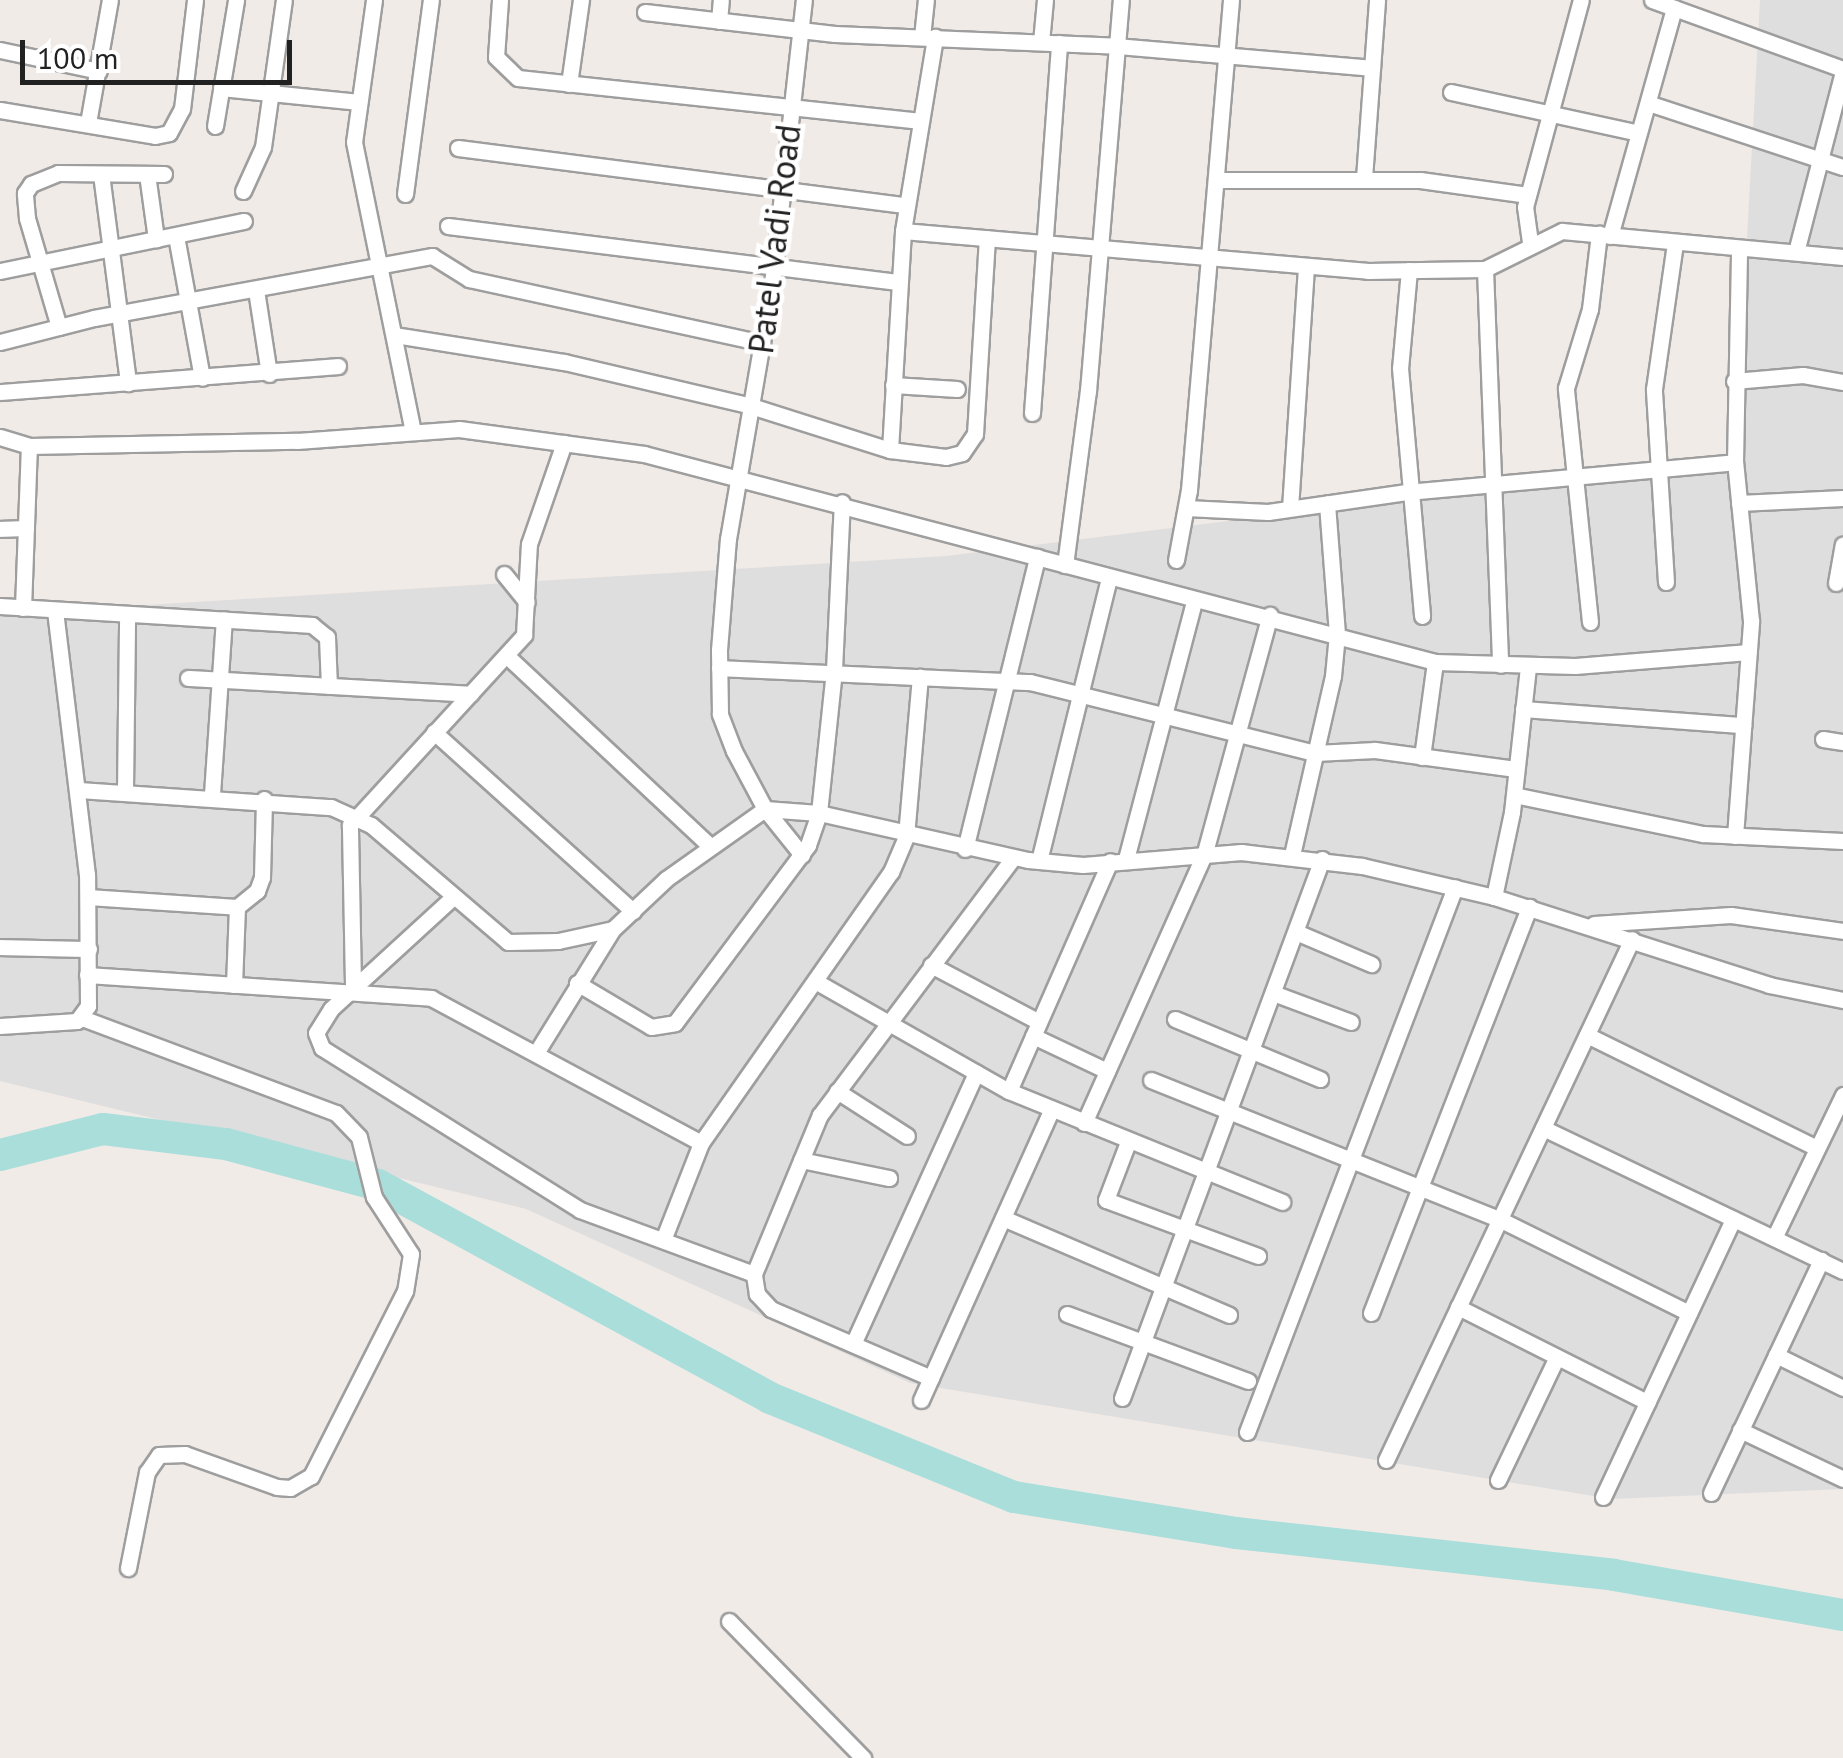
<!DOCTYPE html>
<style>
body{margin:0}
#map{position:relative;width:1843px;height:1758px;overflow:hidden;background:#f1ebe7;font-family:"PT Sans",sans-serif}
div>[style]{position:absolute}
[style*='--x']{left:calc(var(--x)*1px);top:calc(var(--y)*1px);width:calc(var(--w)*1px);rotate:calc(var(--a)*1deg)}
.residential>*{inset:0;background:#dfdede}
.river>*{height:32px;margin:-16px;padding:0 16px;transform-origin:16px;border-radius:16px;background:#a9dedb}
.roads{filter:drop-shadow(2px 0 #9e9e9e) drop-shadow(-2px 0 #9e9e9e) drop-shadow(0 2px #9e9e9e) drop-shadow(0 -2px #9e9e9e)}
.street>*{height:15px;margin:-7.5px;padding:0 7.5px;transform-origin:7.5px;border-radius:7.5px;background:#fff}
span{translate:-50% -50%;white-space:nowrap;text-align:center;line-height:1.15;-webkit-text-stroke:9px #fff;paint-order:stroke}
.street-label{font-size:35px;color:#212121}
.scale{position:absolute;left:20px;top:40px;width:272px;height:45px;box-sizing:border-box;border:5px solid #212121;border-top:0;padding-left:12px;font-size:30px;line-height:35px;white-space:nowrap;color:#212121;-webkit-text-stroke:8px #fff;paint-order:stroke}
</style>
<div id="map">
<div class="residential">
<i style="clip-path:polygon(1760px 0,1843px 0,1843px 1489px,1611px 1499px,910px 1383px,526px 1209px,0 1081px,0 614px,946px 556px,1735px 458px)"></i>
</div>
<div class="river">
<i style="--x:0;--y:1155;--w:106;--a:-14.2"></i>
<i style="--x:103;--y:1129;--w:124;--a:7"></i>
<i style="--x:226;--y:1144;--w:157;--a:15.1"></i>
<i style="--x:378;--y:1185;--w:446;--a:28.5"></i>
<i style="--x:770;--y:1398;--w:263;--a:22.1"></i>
<i style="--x:1014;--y:1497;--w:225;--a:9.2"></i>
<i style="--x:1236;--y:1533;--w:380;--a:6.3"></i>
<i style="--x:1614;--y:1575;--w:232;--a:9.9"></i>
</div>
<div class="roads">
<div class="street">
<i style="--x:374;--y:0;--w:143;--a:98"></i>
<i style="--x:354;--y:142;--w:295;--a:78.5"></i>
<i style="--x:500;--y:0;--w:57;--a:94"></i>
<i style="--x:496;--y:57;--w:30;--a:44"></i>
<i style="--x:518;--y:78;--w:403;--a:6.1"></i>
<i style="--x:1652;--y:0;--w:203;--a:19.9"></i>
<i style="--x:645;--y:12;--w:191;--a:6.6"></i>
<i style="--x:835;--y:34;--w:282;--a:2.4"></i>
<i style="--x:1117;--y:46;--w:256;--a:4.9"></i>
<i style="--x:719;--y:21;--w:21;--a:-85"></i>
<i style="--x:922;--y:37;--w:37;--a:-84"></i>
<i style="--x:1041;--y:42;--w:42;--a:-84.6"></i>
<i style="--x:0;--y:50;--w:101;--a:12"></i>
<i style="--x:569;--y:84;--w:85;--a:-81.9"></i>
<i style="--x:221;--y:88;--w:139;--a:5.8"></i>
<i style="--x:1451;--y:92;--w:192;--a:12.3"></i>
<i style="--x:1648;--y:103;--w:205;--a:18.2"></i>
<i style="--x:0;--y:110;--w:157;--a:9.5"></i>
<i style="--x:155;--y:136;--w:14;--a:-12"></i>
<i style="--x:169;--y:133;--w:27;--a:-62"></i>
<i style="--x:182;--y:109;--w:110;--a:-83.2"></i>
<i style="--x:88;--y:123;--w:125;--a:-79.9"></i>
<i style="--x:215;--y:126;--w:128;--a:-80.5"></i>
<i style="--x:458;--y:148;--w:452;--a:7.3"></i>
<i style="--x:101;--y:174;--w:211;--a:82.6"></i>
<i style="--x:147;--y:174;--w:66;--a:82.1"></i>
<i style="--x:1364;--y:178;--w:178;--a:-85.8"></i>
<i style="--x:1217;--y:180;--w:203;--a:0"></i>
<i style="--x:1420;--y:180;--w:109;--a:7.9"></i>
<i style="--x:243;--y:191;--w:48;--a:-65.6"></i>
<i style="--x:263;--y:147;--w:148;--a:-81.9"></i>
<i style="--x:405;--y:194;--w:196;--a:-82.4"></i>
<i style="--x:448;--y:226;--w:453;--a:7.1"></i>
<i style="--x:903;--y:231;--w:467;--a:4.9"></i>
<i style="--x:1368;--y:271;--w:117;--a:-1"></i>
<i style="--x:1485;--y:269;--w:86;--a:-26.3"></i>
<i style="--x:1562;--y:231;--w:282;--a:5.3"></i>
<i style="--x:176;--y:236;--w:144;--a:79.6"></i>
<i style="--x:1610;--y:236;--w:237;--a:-74.3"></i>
<i style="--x:1530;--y:242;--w:35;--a:-98"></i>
<i style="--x:1525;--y:207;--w:214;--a:-74.9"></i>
<i style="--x:1796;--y:252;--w:187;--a:-75.4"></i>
<i style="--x:1485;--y:269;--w:396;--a:87.8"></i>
<i style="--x:1409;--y:270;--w:98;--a:95.2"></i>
<i style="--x:1400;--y:368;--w:249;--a:84.9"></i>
<i style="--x:0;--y:271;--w:249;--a:-11.6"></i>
<i style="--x:256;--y:290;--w:85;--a:81.2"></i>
<i style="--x:59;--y:327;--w:114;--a:-106.4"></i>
<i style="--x:27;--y:218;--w:25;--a:-95"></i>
<i style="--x:25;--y:193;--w:11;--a:-56"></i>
<i style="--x:31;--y:184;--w:29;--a:-22"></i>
<i style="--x:58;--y:173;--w:106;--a:0.5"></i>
<i style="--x:395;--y:335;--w:171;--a:9.1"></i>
<i style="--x:564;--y:362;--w:192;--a:13.2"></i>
<i style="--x:751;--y:406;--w:146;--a:17.6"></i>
<i style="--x:890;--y:450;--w:56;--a:7.1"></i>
<i style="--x:946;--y:457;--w:16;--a:-14"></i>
<i style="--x:962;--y:453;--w:23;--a:-56"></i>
<i style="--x:975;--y:434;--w:196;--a:-86.5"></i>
<i style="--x:0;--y:342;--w:97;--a:-14.3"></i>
<i style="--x:94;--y:318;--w:344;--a:-10.4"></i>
<i style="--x:432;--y:256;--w:44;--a:31.9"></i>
<i style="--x:469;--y:279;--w:300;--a:12.3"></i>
<i style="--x:1734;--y:381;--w:69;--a:-5"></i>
<i style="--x:1803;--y:375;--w:41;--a:9.9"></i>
<i style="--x:893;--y:385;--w:64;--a:3.6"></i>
<i style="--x:0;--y:392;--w:339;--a:-4.4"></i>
<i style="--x:1032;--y:413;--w:371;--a:-85.8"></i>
<i style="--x:0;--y:437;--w:30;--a:17"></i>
<i style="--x:29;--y:446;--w:268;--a:-1.1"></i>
<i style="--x:297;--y:441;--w:162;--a:-4.2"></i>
<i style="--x:459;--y:429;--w:187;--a:7.7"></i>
<i style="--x:644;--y:454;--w:818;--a:14.73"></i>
<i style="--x:1435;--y:662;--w:140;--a:1.6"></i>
<i style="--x:1575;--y:666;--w:174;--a:-4.6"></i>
<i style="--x:890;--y:450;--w:219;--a:-86.6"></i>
<i style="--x:903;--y:231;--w:197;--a:-80.6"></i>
<i style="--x:1739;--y:503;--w:104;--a:-2.8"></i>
<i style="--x:1186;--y:508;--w:82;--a:2.8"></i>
<i style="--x:1268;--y:512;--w:140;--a:-8.2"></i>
<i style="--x:1407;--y:492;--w:329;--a:-5.2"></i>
<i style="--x:1290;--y:508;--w:241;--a:-86.2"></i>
<i style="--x:0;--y:529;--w:26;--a:-2"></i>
<i style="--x:1176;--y:560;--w:71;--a:-79.5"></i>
<i style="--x:1189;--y:490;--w:492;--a:-85.1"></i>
<i style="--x:1065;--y:565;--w:176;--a:-82.5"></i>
<i style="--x:1088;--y:391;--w:392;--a:-85.2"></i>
<i style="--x:504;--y:574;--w:36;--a:51"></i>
<i style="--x:1666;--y:582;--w:193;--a:-93.6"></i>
<i style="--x:1654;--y:389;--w:148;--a:-81.8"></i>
<i style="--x:1836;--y:583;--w:39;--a:-80"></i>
<i style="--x:0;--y:606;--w:313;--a:3.5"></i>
<i style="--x:312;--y:625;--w:19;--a:39"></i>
<i style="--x:327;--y:637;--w:49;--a:87.7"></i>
<i style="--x:23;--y:608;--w:162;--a:-87.9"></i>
<i style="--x:1590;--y:622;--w:235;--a:-95.9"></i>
<i style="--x:1566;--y:388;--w:83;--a:-73.1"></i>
<i style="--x:1590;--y:309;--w:76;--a:-83.2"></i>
<i style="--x:507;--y:656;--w:278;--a:43.1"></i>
<i style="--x:719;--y:668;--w:311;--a:2.6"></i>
<i style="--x:1030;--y:682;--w:294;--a:14"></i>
<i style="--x:1315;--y:753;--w:60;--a:-2.9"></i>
<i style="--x:1375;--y:750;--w:142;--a:7.7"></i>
<i style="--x:188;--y:678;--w:283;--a:3.2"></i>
<i style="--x:1523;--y:709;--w:221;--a:4.2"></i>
<i style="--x:434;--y:732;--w:268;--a:42"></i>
<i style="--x:1823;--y:739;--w:20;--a:9"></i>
<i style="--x:1422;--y:757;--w:96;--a:-82.2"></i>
<i style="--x:79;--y:790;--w:253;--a:3.9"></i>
<i style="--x:331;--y:807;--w:44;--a:24.2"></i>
<i style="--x:371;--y:825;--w:180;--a:40.5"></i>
<i style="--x:508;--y:942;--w:50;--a:-1.1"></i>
<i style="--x:558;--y:941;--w:56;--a:-12.3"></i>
<i style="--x:125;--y:790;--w:176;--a:-89.3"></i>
<i style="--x:212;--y:794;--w:175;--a:-86.1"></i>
<i style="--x:1514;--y:795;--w:193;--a:11.7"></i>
<i style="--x:1703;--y:834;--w:140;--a:2.9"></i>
<i style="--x:1735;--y:836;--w:216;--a:-85.7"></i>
<i style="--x:1751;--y:621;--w:160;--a:-95.7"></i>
<i style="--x:1735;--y:462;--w:214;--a:-88.9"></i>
<i style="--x:965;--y:849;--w:301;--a:-76.1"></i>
<i style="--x:802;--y:855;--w:59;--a:-128.8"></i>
<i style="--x:765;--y:809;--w:66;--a:-118.1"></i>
<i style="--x:734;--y:751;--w:40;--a:-111"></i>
<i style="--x:720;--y:714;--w:64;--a:-90.9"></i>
<i style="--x:719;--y:650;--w:111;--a:-85.4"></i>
<i style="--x:728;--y:539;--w:259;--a:-80.2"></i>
<i style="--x:772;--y:284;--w:286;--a:-83.6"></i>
<i style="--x:1292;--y:855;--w:184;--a:-77.1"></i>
<i style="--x:1333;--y:676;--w:42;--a:-84.6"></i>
<i style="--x:1337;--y:634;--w:131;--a:-94.4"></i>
<i style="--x:1126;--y:859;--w:267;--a:-75.2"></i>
<i style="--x:1039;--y:861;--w:292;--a:-76.1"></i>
<i style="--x:88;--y:897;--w:149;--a:3.8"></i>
<i style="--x:237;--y:907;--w:26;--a:-39"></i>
<i style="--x:257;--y:891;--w:15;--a:-70"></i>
<i style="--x:262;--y:877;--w:78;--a:-88.5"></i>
<i style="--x:1494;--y:897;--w:87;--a:-78"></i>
<i style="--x:1512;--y:812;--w:147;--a:-83.7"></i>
<i style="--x:452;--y:898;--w:164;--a:137.5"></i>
<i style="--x:331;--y:1009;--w:28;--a:122"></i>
<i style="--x:316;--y:1033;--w:16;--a:68"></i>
<i style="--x:322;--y:1048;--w:305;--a:32.1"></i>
<i style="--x:580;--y:1210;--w:185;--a:20.2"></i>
<i style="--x:1594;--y:924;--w:137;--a:-3.8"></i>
<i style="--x:1731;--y:915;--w:113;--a:8.1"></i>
<i style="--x:1296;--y:932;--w:82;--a:23.1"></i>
<i style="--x:0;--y:947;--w:89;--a:1.3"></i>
<i style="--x:931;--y:965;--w:122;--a:27.8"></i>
<i style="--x:87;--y:975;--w:345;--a:3.8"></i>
<i style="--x:431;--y:998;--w:306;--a:28.2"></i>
<i style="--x:815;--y:981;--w:223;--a:29.6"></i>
<i style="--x:1009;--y:1091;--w:295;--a:22.1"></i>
<i style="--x:577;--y:983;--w:86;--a:30.7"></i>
<i style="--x:651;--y:1027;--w:24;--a:-9"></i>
<i style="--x:675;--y:1023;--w:222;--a:-53.2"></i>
<i style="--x:808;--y:845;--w:34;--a:-71"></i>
<i style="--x:819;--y:813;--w:144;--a:-84"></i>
<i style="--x:834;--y:670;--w:168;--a:-87.3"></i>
<i style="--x:234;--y:985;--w:78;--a:-87.8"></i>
<i style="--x:353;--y:985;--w:160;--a:-91.1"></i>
<i style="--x:350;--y:825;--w:258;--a:-47.5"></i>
<i style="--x:524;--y:635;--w:91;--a:-86.9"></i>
<i style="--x:529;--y:544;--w:107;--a:-70.9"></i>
<i style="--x:1273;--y:993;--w:83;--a:20.4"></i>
<i style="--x:82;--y:1018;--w:271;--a:20.5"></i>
<i style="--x:336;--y:1113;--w:33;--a:46"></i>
<i style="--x:359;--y:1137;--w:62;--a:76"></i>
<i style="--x:374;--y:1197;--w:68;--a:57"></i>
<i style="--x:411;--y:1254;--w:37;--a:99"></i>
<i style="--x:405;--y:1291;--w:208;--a:116.9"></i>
<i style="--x:311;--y:1476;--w:24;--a:150"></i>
<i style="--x:290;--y:1488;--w:13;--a:-176"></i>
<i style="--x:277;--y:1487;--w:98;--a:-160.3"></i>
<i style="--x:185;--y:1454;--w:26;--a:178"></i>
<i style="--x:159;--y:1455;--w:21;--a:125"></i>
<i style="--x:147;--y:1472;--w:98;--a:101.2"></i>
<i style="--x:1175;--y:1019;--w:157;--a:22.5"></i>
<i style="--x:0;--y:1026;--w:77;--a:-3.7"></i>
<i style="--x:77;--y:1021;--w:19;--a:-54"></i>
<i style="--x:88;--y:1006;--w:131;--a:-90.4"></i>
<i style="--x:87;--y:875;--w:267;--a:-96.9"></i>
<i style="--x:1587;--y:1035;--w:256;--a:26.2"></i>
<i style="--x:1033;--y:1036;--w:82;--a:25.3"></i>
<i style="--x:536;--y:1053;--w:146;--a:-58.2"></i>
<i style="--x:613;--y:929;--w:73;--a:-43.3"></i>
<i style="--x:666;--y:879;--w:121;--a:-35.3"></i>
<i style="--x:765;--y:809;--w:54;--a:4.2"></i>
<i style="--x:819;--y:813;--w:214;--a:12.7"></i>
<i style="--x:1028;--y:860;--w:55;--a:5.2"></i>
<i style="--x:1083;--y:865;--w:159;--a:-4.7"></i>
<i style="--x:1241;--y:852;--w:122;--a:6.6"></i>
<i style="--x:1362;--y:866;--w:136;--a:13.2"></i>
<i style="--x:1494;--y:897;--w:289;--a:17.7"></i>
<i style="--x:1769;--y:985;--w:76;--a:11.5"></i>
<i style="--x:1151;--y:1080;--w:375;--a:21.8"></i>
<i style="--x:1499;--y:1219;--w:212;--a:26.3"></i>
<i style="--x:837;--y:1091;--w:83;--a:32.7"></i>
<i style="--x:1009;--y:1091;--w:251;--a:-66.3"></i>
<i style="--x:1084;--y:1123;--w:297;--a:-65.9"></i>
<i style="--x:1205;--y:852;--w:246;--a:-74.7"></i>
<i style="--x:1543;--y:1128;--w:332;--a:25.5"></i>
<i style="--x:1128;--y:1142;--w:62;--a:110.8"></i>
<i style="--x:1106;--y:1200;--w:162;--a:20.2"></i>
<i style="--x:801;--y:1160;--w:90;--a:11.6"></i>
<i style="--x:1003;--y:1218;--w:246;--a:23.2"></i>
<i style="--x:1774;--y:1238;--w:159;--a:-64.2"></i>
<i style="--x:663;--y:1240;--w:104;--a:-68.6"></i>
<i style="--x:701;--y:1143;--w:331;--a:-55"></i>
<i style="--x:891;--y:872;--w:39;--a:-67"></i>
<i style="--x:906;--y:836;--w:160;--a:-85"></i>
<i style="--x:1458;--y:1307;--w:212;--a:26.7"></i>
<i style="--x:1371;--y:1313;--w:436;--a:-68.7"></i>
<i style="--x:1067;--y:1314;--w:193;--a:20.3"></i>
<i style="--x:853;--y:1344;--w:298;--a:-65.6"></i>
<i style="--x:1776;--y:1355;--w:75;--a:26.2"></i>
<i style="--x:931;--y:1378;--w:174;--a:-156.7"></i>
<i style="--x:771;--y:1309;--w:21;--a:-133"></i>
<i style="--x:757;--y:1294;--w:20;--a:-99"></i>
<i style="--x:754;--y:1274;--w:172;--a:-67.5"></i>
<i style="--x:820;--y:1115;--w:321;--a:-53.1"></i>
<i style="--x:1122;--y:1398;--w:575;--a:-69.64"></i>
<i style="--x:921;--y:1400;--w:319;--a:-65.8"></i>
<i style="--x:1740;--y:1430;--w:114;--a:25.4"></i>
<i style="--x:1247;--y:1432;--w:583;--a:-69.11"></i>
<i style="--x:1386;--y:1460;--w:576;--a:-64.72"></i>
<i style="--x:1498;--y:1480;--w:136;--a:-64.4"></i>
<i style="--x:1711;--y:1493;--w:258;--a:-64.7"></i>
<i style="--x:1603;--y:1497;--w:307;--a:-64.9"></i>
<i style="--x:729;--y:1621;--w:192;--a:45.6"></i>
</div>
</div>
<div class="street-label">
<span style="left:774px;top:239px;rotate:-83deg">Patel Vadi Road</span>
</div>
<div class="scale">100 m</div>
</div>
